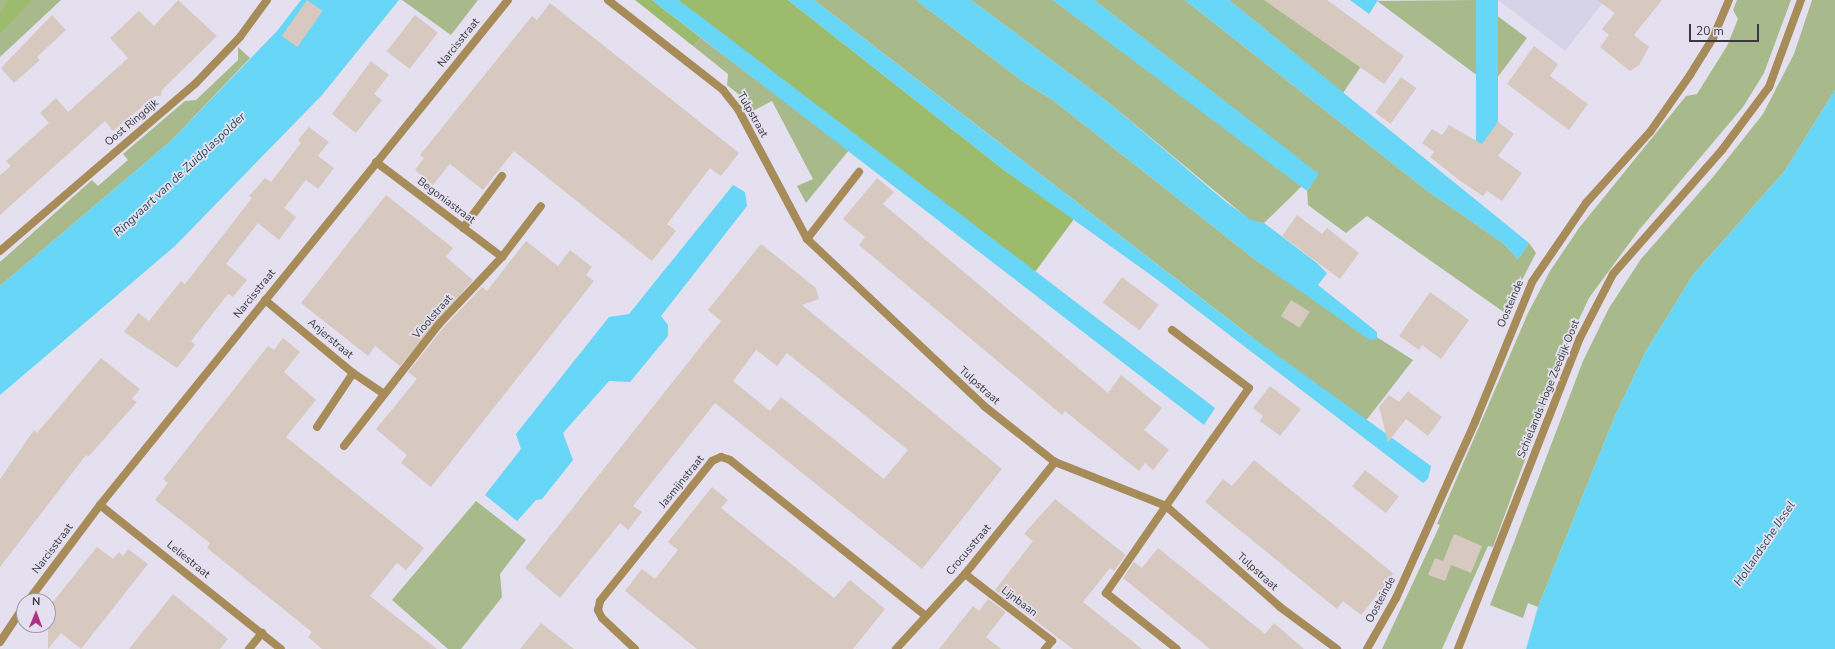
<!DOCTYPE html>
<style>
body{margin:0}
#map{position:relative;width:1835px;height:649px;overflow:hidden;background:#e4e0ef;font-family:"Nunito Sans",sans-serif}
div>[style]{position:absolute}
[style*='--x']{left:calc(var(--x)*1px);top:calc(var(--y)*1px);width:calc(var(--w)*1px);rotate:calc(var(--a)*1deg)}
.industrial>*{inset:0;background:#d6d3e8}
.green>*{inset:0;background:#a8ba8c}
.forest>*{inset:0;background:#9dbb6c}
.water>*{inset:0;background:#68d6f7;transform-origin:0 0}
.building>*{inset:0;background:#d7c9c0;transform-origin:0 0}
.service>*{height:8px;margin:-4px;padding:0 4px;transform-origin:4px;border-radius:4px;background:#a78b58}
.minor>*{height:8px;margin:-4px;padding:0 4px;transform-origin:4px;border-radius:4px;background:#a78b58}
.tertiary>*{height:8px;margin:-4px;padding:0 4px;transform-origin:4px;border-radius:4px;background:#a78b58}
span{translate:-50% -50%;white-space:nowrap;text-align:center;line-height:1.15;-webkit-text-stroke:3.5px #e4e0ef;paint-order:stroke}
.street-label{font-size:11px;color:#39383e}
.water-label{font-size:12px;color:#225160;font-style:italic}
.north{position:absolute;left:16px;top:593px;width:40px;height:40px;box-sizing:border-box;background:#e4e0ef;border:1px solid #a09da8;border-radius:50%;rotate:1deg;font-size:11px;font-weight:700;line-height:16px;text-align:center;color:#39383e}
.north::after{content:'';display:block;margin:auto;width:14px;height:18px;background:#af3486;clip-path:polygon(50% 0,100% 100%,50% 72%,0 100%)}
.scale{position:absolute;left:1689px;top:24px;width:70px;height:18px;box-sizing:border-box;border:2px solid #39383e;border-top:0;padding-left:5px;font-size:12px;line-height:14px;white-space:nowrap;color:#39383e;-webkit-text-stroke:3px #e4e0ef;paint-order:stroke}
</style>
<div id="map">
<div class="industrial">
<i style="clip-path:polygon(1498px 0,1605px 0,1565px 51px)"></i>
</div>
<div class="green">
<i style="clip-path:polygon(0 0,61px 0,0 57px)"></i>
<i style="clip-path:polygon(402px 0,478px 0,451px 35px)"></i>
<i style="clip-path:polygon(814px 0,916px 0,1025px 83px,1053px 100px,1257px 261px,1413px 360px,1361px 427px,1335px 412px,1247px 348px,1253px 338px)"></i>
<i style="clip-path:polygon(971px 0,1053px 0,1302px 186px,1264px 223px,1251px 221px,1109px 103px)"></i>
<i style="clip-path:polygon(1094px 0,1185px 0,1429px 192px,1503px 243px,1518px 259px,1529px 243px,1536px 253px,1505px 313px,1367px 216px,1346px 233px,1308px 205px,1307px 191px,1318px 174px)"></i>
<i style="clip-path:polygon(1229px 0,1300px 0,1364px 62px,1343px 93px)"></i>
<i style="clip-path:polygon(1476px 0,1527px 38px,1497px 78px,1488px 72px,1482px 79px,1377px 1px)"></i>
<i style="clip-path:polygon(1737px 0,1791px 0,1764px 73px,1743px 107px,1639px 230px,1589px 298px,1567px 345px,1493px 547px,1488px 546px,1442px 649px,1382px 649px,1440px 525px,1437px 524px,1528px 313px,1550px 271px,1579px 228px,1686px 96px,1697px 94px,1727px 46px,1738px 19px,1733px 10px)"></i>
<i style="clip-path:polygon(1812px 0,1835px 0,1835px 90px,1784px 172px,1693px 275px,1646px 351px,1615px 416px,1538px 607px,1528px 603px,1523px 618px,1490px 605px,1583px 361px,1609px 308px,1641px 259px,1713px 177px,1763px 114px,1794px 54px)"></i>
<i style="clip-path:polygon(701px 38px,849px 150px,806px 203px,797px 186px,813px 179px,772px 101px,751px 112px,742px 97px,727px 85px,728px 74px,693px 46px)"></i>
<i style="clip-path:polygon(238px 47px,250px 58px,171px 141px,0 286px,0 262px,92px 180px,98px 186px,128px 160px,123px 154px,185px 101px,196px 100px,238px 60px)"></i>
<i style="clip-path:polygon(476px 501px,526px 540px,500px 574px,502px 597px,461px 649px,448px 649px,392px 600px)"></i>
</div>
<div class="forest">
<i style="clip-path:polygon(9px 0,32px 0,0 33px,0 13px)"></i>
<i style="clip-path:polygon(635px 0,652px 0,701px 38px,693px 46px)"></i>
<i style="clip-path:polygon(678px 0,788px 0,1004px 170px,1074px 219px,1035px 272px)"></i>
</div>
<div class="water">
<i style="clip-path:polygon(301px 0,399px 0,322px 95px,175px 246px,0 395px,0 286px,171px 141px,277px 31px)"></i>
<i style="clip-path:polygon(652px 0,678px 0,696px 13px,1215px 408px,1204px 425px)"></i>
<i style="clip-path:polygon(788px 0,814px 0,1245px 332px,1431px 466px,1428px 479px,1423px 483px,1155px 278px,1004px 170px)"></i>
<i style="clip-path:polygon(916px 0,971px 0,1109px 103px,1226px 202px,1251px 220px,1264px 223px,1317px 263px,1327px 273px,1318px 285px,1377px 332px,1377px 339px,1370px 340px,1257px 261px,1053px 100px,1025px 83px)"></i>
<i style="clip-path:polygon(1053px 0,1094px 0,1319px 174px,1307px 191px)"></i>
<i style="clip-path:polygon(1185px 0,1229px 0,1529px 243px,1518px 259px,1503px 243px,1429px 192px)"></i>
<i style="clip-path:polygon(1350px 0,1378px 0,1369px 14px)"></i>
<i style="left:1476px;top:0;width:22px;height:174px"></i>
<i style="clip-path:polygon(1835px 90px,1835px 649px,1526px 649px,1538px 607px,1615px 416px,1646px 351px,1693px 275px,1784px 172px)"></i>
<i style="clip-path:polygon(733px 185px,745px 192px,747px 206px,661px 316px,668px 325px,668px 336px,630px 382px,609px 381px,563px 433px,573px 460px,542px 499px,536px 500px,517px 521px,485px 495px,521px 449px,516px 434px,609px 317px,629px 314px)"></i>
</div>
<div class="building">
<i style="clip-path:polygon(178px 0,217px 36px,162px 90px,161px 96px,155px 96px,113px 131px,105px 121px,0 215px,0 175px,11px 166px,6px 161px,49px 123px,40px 113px,56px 98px,68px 112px,128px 58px,110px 38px,139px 11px,154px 26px)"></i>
<i style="left:307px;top:0;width:19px;height:44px;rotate:35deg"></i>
<i style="clip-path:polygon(1264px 0,1327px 0,1404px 56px,1384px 84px)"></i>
<i style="clip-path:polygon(1597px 0,1662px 0,1634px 35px,1649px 47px,1639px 65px,1630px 71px,1600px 47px,1609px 35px,1602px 29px,1615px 13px)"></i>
<i style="clip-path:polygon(550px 3px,739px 153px,721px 176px,710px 168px,667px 224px,676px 231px,652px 261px,514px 151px,483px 190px,450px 164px,433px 185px,415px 170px,424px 158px,420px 155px,532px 16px,537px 20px)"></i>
<i style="clip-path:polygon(52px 15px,66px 30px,37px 57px,40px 60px,14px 83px,1px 68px)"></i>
<i style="left:415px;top:15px;width:29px;height:46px;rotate:38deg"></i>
<i style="clip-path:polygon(1534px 46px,1558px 64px,1550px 76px,1588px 104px,1569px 130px,1507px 84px)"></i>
<i style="clip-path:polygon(371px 61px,389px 75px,374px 94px,382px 100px,356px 133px,332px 114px)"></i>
<i style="left:1401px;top:77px;width:19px;height:44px;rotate:36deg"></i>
<i style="clip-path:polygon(1498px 122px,1514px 134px,1498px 156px,1522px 173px,1502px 201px,1487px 191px,1483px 196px,1459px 180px,1430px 157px,1434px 152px,1422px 143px,1432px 129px,1442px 135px,1449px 125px,1482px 144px)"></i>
<i style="clip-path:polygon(309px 127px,329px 142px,318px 156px,334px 168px,318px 189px,306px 180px,284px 208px,296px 217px,279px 240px,258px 223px,226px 264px,247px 280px,233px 297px,228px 294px,191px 341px,195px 345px,177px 368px,124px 332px,138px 313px,149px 321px,181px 281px,185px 284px,252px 198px,249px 196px,265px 178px,271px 182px,301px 143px,298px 140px)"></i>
<i style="clip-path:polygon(877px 178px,894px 192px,883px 204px,1108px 393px,1121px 375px,1162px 408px,1144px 430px,1169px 450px,1153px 470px,1145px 463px,1139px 471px,1065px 411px,1062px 415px,859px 245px,865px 237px,843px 219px)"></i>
<i style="clip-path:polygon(386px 195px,453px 248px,446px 257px,473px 280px,400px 366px,375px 346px,368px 356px,301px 303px)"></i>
<i style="clip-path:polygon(1297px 215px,1322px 234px,1327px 228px,1359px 253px,1340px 279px,1282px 236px)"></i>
<i style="clip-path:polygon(526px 241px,558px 266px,570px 250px,592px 267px,586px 275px,594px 281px,431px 487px,401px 463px,407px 455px,376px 429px,417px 379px,408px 372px,443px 328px,482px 287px,487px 291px)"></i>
<i style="clip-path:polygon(evenodd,761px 244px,816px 288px,819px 299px,802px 305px,1002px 469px,922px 569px,715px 403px,633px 506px,642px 512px,628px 530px,620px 523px,560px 598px,525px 568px,721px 321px,708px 310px,761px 244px,756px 350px,777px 366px,787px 353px,908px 450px,884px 479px,781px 397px,770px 411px,733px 381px,756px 350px)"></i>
<i style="left:1122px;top:277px;width:46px;height:32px;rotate:37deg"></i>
<i style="clip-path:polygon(1430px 292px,1469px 320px,1441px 359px,1422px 345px,1419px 350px,1399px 336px)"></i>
<i style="left:1291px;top:300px;width:22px;height:19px;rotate:32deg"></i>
<i style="clip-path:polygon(283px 338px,300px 352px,284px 372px,316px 400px,286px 437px,424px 548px,406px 570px,397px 563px,370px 596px,437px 649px,322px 649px,308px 637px,312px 632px,207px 548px,210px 543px,155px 500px,168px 483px,163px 479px,242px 379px,268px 346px,274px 350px)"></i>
<i style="clip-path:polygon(101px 358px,140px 389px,132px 399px,137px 402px,88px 457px,86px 455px,0 567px,0 479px,34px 430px,37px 433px)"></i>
<i style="clip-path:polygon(1270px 386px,1301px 409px,1280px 436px,1260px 421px,1263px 416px,1253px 408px)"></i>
<i style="clip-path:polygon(1408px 391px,1442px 417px,1428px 436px,1406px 419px,1388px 442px,1379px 407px,1389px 395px,1399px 402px)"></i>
<i style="clip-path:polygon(1254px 460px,1394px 574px,1361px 615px,1343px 601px,1337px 609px,1205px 502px,1223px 479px,1232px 486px)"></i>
<i style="left:1365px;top:470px;width:43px;height:21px;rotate:38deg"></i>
<i style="clip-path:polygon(712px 487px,728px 500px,721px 508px,834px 598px,850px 580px,885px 609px,853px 649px,697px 649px,625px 591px,642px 569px,655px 579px,678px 550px,668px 542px)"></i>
<i style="clip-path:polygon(1055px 499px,1126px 555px,1114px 571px,1110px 568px,1083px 602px,1142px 649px,1073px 649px,995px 590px,1033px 541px,1024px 534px)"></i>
<i style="clip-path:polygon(1454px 534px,1482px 546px,1471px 573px,1451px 565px,1445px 581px,1428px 575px,1435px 558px,1443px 561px)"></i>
<i style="clip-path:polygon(97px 547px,113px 559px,119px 552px,123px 556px,128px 549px,148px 564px,81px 649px,61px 633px,48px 649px,48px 608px)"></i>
<i style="clip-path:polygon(1158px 548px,1265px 634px,1274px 623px,1304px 649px,1210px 649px,1123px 578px,1134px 562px,1142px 568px)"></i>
<i style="clip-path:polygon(173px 594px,228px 639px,220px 649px,129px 649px)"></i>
<i style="clip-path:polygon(988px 599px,1006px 612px,986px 637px,1001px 649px,939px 649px,973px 606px,979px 611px)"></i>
<i style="clip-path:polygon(541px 623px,574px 649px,520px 649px)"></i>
</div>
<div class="service">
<i style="--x:1172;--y:330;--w:96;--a:37"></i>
<i style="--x:1249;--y:388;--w:62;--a:125.2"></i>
<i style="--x:1166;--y:506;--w:106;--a:124.6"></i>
<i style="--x:1106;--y:593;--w:90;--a:38.3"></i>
</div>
<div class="minor">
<i style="--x:608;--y:0;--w:146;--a:38"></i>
<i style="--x:723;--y:90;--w:24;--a:52"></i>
<i style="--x:738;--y:109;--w:147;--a:62"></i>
<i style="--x:807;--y:239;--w:243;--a:43.3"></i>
<i style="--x:984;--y:406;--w:90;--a:38.3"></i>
<i style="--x:1055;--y:462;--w:119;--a:21.6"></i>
<i style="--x:1166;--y:506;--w:152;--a:41.5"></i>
<i style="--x:1280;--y:607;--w:71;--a:36.4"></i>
<i style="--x:376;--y:162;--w:158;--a:37"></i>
<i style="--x:463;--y:228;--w:65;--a:-53.1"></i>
<i style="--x:807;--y:239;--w:85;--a:-52.2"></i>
<i style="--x:0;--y:251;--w:257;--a:-40.6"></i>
<i style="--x:195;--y:84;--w:65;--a:-46.2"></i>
<i style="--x:240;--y:37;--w:46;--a:-53.9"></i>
<i style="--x:265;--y:300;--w:114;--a:39.7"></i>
<i style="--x:353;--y:373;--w:36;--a:34"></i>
<i style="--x:317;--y:427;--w:65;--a:-56.3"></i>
<i style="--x:344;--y:446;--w:155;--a:-52.1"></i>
<i style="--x:439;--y:324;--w:92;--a:-46.8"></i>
<i style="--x:502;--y:257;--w:64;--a:-52.6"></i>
<i style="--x:100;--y:505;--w:231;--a:38.5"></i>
<i style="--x:1166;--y:506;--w:82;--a:-55"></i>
<i style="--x:965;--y:574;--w:110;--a:37.6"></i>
<i style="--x:1052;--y:641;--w:11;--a:131"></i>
<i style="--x:28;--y:601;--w:120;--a:-53.1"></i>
<i style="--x:100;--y:505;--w:649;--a:-51.06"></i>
<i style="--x:0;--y:642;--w:43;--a:-56.3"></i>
<i style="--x:249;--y:649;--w:21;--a:-51"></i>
<i style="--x:635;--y:649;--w:45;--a:-136.8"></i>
<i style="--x:602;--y:618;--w:9;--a:-117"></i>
<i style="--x:598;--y:610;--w:9;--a:-77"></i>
<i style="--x:600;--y:601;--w:179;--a:-51.3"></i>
<i style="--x:712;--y:461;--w:10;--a:-24"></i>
<i style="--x:721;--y:457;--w:9;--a:18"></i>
<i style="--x:730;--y:460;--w:249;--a:38.5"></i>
<i style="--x:896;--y:649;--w:102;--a:-47.4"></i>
<i style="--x:965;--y:574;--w:144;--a:-51.2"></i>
<i style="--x:1367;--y:649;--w:59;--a:-60.4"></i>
<i style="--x:1396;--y:598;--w:193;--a:-65.8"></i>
<i style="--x:1475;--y:422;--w:151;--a:-67.8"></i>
<i style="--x:1532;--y:282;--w:96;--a:-55.6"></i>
<i style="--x:1586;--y:203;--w:96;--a:-48"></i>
<i style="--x:1650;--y:132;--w:70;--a:-54.9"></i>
<i style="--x:1690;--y:75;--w:44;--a:-58.1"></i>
<i style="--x:1713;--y:38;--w:41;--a:-67.2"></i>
</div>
<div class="tertiary">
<i style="--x:1458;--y:649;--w:334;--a:-68.6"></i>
<i style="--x:1580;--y:338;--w:72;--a:-62.7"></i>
<i style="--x:1613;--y:274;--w:165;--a:-48.7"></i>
<i style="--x:1722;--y:150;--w:79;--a:-53.3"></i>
<i style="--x:1769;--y:87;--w:93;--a:-69.8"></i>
</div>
<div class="street-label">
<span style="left:459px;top:43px;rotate:-51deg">Narcisstraat</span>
<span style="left:752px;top:115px;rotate:60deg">Tulpstraat</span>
<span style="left:132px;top:123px;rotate:-40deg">Oost Ringdijk</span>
<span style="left:446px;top:201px;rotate:37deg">Begoniastraat</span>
<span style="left:255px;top:294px;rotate:-51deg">Narcisstraat</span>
<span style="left:1511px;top:304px;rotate:-67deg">Oosteinde</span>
<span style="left:433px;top:317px;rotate:-49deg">Vioolstraat</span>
<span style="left:330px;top:339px;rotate:40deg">Anjerstraat</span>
<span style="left:979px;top:386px;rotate:42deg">Tulpstraat</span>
<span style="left:1549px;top:389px;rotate:-68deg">Schielands Hoge Zeedijk Oost</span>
<span style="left:682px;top:482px;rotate:-51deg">Jasmijnstraat</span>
<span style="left:53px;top:549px;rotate:-53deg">Narcisstraat</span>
<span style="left:969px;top:550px;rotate:-50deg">Crocusstraat</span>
<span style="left:188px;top:560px;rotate:39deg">Leliestraat</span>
<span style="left:1257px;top:572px;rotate:42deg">Tulpstraat</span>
<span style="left:1381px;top:600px;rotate:-62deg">Oosteinde</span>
<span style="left:1019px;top:602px;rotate:37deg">Lijnbaan</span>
</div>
<div class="water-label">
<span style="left:180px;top:175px;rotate:-43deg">Ringvaart van de Zuidplaspolder</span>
<span style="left:1765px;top:544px;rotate:-56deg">Hollandsche IJssel</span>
</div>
<div class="north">N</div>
<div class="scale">20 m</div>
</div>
